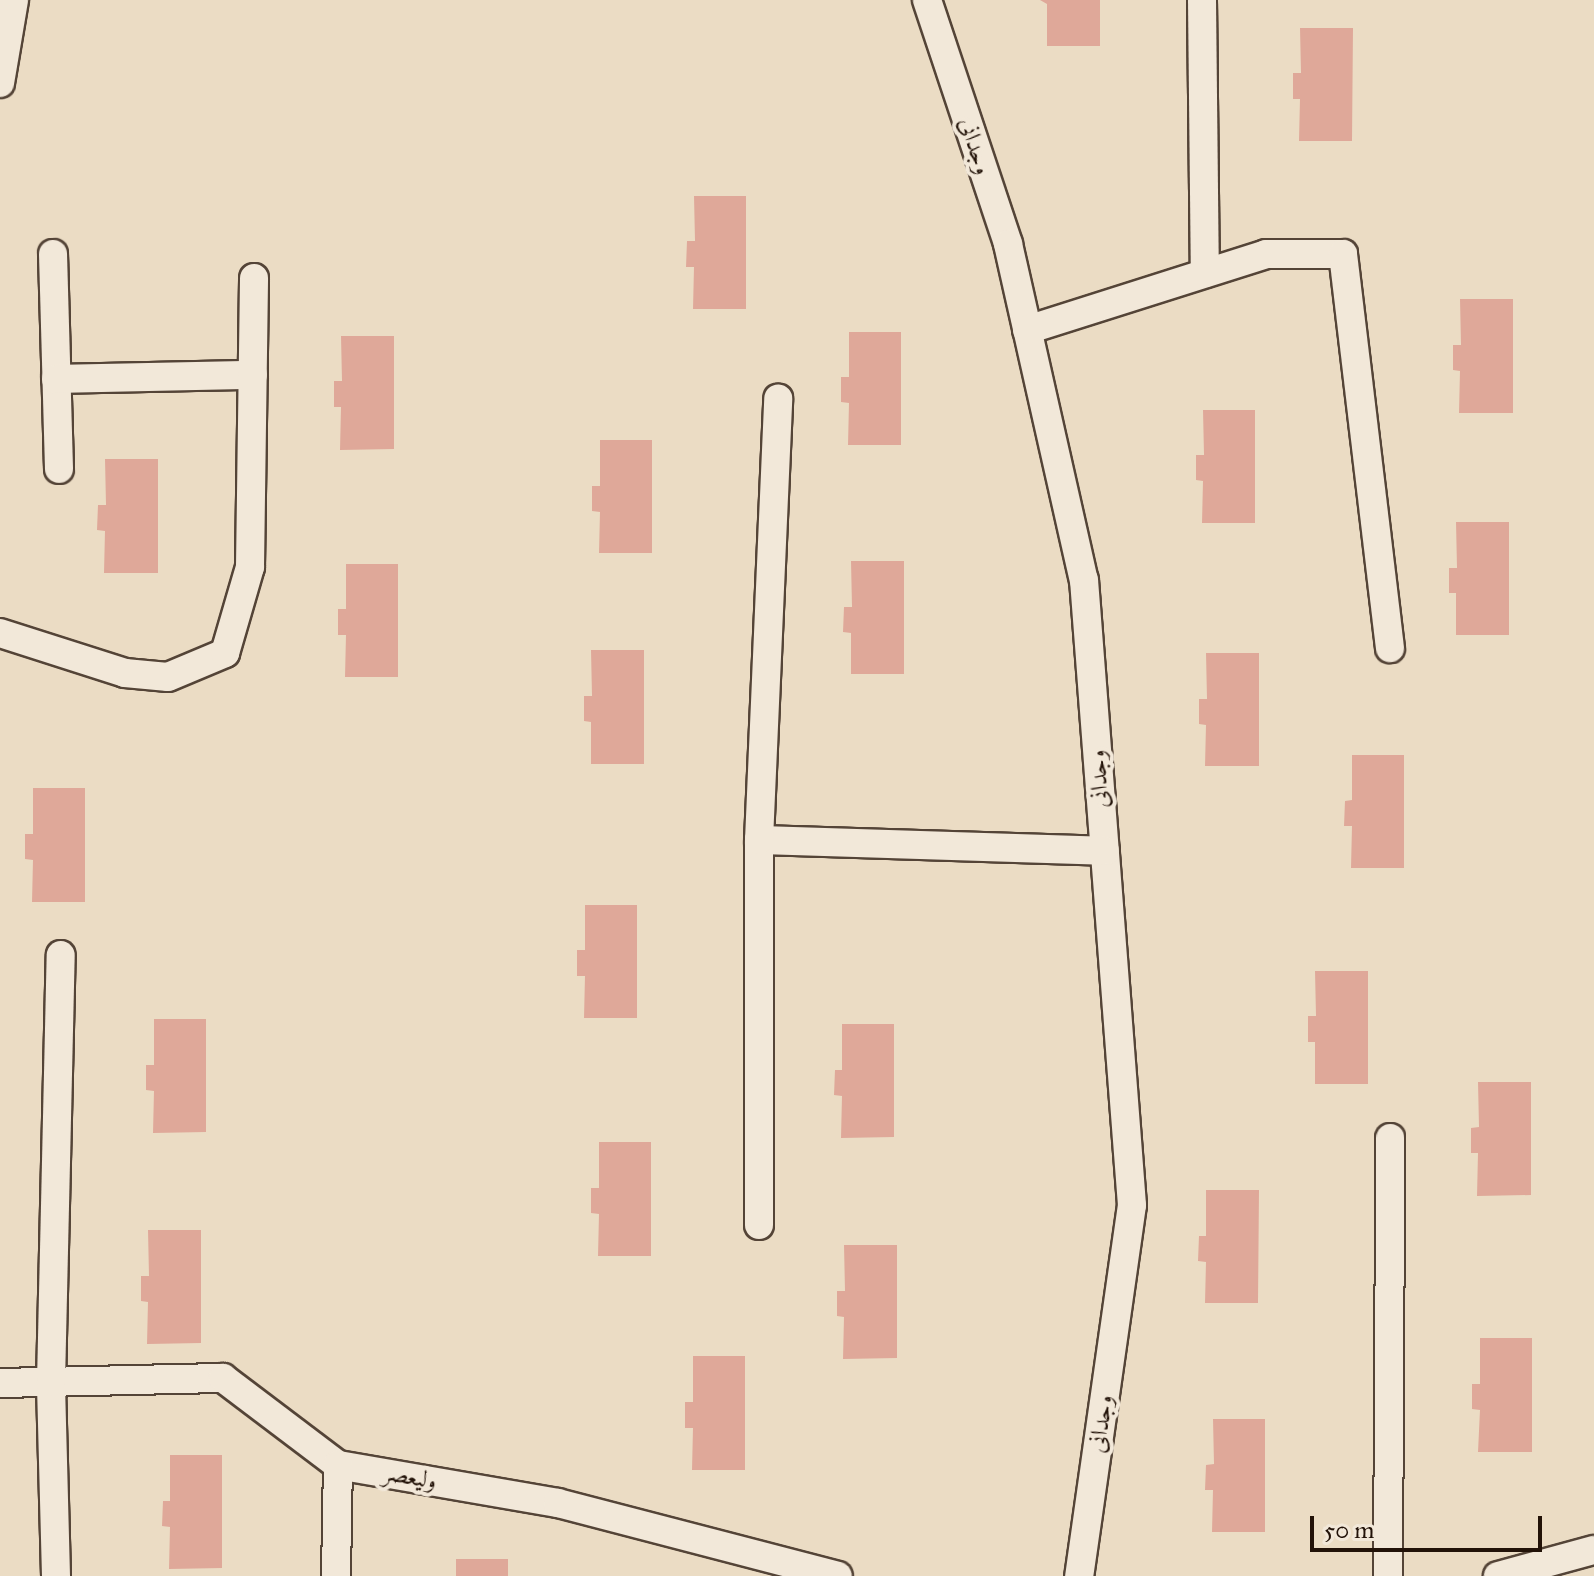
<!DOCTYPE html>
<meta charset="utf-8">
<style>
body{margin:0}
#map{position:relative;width:1594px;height:1576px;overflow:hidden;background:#ebdcc4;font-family:"IM FELL Great Primer",Amiri,serif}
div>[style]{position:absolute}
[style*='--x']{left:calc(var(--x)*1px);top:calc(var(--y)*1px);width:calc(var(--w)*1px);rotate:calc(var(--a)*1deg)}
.building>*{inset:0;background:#dfa899;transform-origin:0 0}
.roads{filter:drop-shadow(2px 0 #544437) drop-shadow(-2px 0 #544437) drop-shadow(0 2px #544437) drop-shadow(0 -2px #544437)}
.street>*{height:28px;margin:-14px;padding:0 14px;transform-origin:14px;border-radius:14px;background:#f2e8d9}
span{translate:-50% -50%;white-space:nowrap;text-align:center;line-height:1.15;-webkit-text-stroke:8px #f2e8d9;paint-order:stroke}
.street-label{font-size:24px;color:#221208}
.scale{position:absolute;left:1310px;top:1516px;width:232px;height:36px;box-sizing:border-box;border:4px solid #221208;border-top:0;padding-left:10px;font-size:24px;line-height:28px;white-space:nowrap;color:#221208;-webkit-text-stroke:6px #f2e8d9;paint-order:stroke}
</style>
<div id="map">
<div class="building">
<i style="clip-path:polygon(1040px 0,1100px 0,1100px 46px,1047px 46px,1047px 4px)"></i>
<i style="clip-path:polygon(1300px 28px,1353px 28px,1352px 141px,1299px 141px,1300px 99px,1293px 99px,1293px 73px,1301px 73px)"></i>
<i style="clip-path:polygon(694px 196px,746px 196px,746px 309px,693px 309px,694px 267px,686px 267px,687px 241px,695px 241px)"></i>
<i style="clip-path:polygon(1460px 299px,1513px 299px,1513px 413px,1459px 413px,1460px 371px,1453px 370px,1453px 345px,1461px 345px)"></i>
<i style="clip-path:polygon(849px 332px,901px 332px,901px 445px,848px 445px,849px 403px,841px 402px,841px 377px,849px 377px)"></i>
<i style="clip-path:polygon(341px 336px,394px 336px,394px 449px,340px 450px,341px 407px,334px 407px,334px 381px,342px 381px)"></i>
<i style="clip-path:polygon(1203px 410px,1255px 410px,1255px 523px,1202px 523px,1203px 481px,1196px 480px,1196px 455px,1204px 455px)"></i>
<i style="clip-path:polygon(600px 440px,652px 440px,652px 553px,599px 553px,600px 512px,592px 511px,592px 486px,600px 486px)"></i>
<i style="clip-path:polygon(105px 459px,158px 459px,158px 573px,104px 573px,105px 531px,97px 530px,98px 505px,106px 505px)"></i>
<i style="clip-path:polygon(1456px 522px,1509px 522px,1509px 635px,1456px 635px,1456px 593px,1449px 593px,1449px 568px,1457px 568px)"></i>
<i style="clip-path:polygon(851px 561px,904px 561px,904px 674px,851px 674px,851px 633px,843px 632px,844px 607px,852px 607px)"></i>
<i style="clip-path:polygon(346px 564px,398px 564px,398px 677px,345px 677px,346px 635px,338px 635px,338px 609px,346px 609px)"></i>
<i style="clip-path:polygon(591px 650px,644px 650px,644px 764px,591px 764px,591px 722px,584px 721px,584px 696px,592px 696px)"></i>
<i style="clip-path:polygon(1206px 653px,1259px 653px,1259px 766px,1205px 766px,1206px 725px,1199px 724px,1199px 699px,1207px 699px)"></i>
<i style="clip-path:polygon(1352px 755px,1404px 755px,1404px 868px,1351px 868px,1352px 826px,1344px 826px,1345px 801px,1352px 800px)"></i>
<i style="clip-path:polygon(33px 788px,85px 788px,85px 902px,32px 902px,33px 860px,25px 859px,25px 834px,33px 834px)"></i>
<i style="clip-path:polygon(585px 905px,637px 905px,637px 1018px,584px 1018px,585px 976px,577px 976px,577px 950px,585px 950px)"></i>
<i style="clip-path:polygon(1315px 971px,1368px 971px,1368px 1084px,1315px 1084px,1315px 1042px,1308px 1042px,1308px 1016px,1316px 1016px)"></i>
<i style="clip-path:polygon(154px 1019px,206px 1019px,206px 1132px,153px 1133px,154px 1091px,146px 1090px,146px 1065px,154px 1065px)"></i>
<i style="clip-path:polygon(842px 1024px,894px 1024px,894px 1137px,841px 1138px,842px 1096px,834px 1095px,835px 1070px,842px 1070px)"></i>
<i style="clip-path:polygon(1478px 1082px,1531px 1082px,1531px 1195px,1477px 1196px,1478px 1153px,1471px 1153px,1471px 1128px,1479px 1127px)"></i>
<i style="clip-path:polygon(599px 1142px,651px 1142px,651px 1256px,598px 1256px,599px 1214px,591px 1213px,591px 1188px,599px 1188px)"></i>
<i style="clip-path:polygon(1206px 1190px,1259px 1190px,1258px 1303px,1205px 1303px,1206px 1262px,1198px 1261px,1199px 1236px,1206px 1236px)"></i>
<i style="clip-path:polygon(148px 1230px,201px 1230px,201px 1343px,147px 1344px,148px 1302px,141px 1301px,141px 1276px,149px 1276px)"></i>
<i style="clip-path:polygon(844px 1245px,897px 1245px,897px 1358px,843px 1359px,844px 1317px,837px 1316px,837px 1291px,845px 1291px)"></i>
<i style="clip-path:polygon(1480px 1338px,1532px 1338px,1532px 1452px,1478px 1452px,1480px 1410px,1472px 1409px,1472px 1384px,1480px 1384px)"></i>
<i style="clip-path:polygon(693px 1356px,745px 1356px,745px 1470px,692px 1470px,693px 1428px,685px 1428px,685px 1402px,693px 1402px)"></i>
<i style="clip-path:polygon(1213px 1419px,1265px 1419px,1265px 1532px,1212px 1532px,1213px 1490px,1205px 1490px,1206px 1465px,1214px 1464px)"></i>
<i style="clip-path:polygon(170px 1455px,222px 1455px,222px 1568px,169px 1569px,170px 1527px,162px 1526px,163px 1501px,170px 1501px)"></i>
<i style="left:456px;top:1559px;width:52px;height:17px"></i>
</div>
<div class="roads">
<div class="street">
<i style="--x:927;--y:0;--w:257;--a:71.6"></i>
<i style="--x:1008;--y:244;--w:344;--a:77.3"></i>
<i style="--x:1084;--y:580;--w:627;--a:85.61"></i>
<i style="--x:1132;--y:1205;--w:375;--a:98.1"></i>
<i style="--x:1202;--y:0;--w:273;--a:89.4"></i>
<i style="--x:0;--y:83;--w:84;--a:-80.4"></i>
<i style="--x:53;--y:254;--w:215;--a:88.4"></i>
<i style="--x:1027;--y:330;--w:251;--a:-17.6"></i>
<i style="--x:1266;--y:254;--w:77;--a:0"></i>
<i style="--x:1343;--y:254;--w:397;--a:83.2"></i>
<i style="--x:56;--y:379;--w:197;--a:-1.2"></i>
<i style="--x:0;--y:633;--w:131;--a:17.7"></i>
<i style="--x:125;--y:673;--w:43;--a:5.3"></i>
<i style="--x:168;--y:677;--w:62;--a:-22.8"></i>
<i style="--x:225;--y:653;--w:90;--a:-73.8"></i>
<i style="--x:250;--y:567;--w:289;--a:-89.2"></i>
<i style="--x:759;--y:840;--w:346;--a:1.8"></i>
<i style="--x:759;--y:1225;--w:385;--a:-90"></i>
<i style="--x:759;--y:840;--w:442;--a:-87.5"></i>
<i style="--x:0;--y:1383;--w:223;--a:-1.3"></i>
<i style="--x:223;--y:1378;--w:144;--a:37.1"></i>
<i style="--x:338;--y:1465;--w:223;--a:9.8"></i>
<i style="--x:558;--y:1503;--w:289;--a:14.6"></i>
<i style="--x:56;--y:1576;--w:194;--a:-91.5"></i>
<i style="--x:51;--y:1382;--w:427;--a:-88.7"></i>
<i style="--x:336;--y:1576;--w:111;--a:-89"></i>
<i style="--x:1388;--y:1576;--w:438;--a:-89.7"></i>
<i style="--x:1498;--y:1576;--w:99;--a:-15.2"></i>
</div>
</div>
<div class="street-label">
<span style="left:975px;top:146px;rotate:72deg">وجدانی</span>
<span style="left:1099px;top:779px;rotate:-94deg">وجدانی</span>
<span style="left:1101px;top:1424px;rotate:-82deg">وجدانی</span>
<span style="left:410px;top:1477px;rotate:10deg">ولیعصر</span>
</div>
<div class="scale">50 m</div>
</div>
